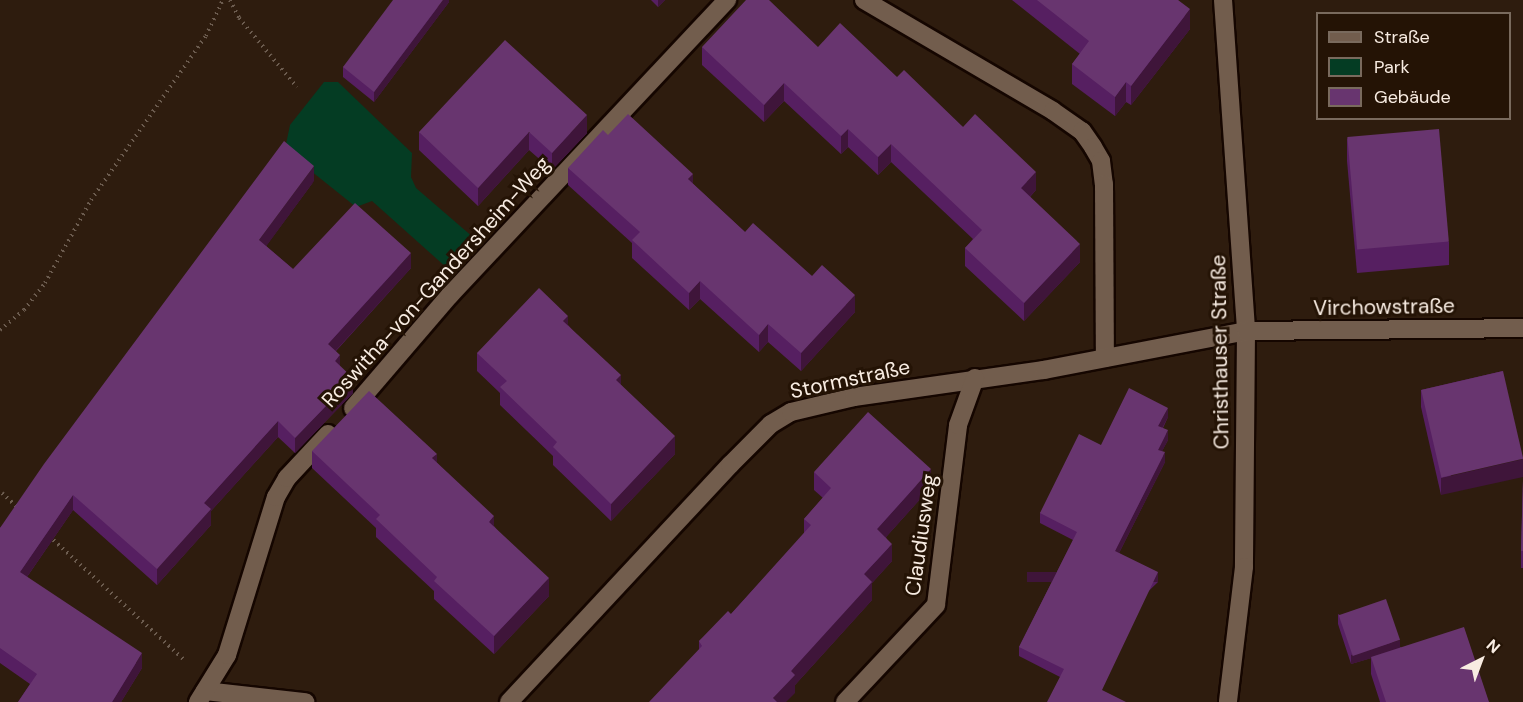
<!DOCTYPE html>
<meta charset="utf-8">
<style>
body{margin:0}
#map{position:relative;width:1523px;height:702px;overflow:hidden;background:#2e1c0e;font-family:"DM Sans",sans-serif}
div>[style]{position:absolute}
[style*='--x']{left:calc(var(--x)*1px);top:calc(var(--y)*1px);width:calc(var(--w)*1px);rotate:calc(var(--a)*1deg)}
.green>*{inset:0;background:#043c23}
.path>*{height:4px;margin-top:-2px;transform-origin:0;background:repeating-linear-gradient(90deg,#6c5c4f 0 1.5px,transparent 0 6px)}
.roads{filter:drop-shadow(2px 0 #150600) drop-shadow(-2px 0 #150600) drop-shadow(0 2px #150600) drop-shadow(0 -2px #150600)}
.minor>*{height:18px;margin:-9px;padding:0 9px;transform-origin:9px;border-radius:9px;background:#725d4d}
.wall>*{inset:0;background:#561f61}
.shaded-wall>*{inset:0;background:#3f153a;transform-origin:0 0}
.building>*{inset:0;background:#68356f;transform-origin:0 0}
span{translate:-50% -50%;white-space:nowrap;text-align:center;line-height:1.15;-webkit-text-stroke:6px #241305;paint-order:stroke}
.street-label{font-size:21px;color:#f8ece2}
.legend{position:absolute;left:1316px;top:12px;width:195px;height:108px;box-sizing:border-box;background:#241305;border:2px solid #796a5d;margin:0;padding:8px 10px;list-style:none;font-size:18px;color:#f8ece2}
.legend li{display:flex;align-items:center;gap:12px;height:30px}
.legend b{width:30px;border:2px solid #796a5d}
.north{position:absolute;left:1451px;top:630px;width:60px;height:60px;-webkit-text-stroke:4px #241305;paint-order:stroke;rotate:42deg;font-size:16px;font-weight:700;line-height:24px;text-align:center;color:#f8ece2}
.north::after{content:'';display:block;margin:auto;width:21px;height:27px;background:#f8ece2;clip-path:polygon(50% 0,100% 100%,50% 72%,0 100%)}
</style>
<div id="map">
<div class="green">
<i style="clip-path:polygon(324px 82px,338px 82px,412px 153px,411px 177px,416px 188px,474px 238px,447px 268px,372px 201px,356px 207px,306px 167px,286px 144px,290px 125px)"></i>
</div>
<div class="path">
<i style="--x:230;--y:0;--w:20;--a:63"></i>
<i style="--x:239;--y:18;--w:90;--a:50"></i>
<i style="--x:0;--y:330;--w:31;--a:-40"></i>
<i style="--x:24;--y:310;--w:34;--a:-52"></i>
<i style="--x:45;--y:283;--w:95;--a:-61"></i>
<i style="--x:91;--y:200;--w:200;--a:-55"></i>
<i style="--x:206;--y:36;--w:40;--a:-65"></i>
<i style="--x:2;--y:493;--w:23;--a:43"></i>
<i style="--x:49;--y:536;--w:182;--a:42.5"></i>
</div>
<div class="roads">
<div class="minor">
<i style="--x:864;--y:0;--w:219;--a:30.4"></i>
<i style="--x:1053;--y:111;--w:35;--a:35"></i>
<i style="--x:1082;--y:131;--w:19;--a:55"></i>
<i style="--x:1093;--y:147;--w:16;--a:60"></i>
<i style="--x:1101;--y:161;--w:23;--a:83"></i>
<i style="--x:1104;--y:184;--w:174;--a:89.7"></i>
<i style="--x:1223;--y:0;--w:332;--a:86"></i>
<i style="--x:1246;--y:331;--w:236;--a:90.5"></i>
<i style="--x:1244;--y:567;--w:136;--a:96.8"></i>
<i style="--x:353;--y:408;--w:149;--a:-49.4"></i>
<i style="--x:450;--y:295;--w:405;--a:-46.8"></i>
<i style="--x:205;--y:691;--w:101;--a:6.3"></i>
<i style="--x:198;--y:702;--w:55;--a:-58.3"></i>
<i style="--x:227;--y:655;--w:165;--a:-72.8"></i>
<i style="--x:276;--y:497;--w:22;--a:-60"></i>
<i style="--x:287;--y:478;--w:60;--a:-47"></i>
<i style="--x:509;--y:702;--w:324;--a:-47"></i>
<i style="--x:730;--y:465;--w:58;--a:-45"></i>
<i style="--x:771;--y:424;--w:23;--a:-31"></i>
<i style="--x:791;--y:412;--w:65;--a:-13.4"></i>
<i style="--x:854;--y:397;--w:192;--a:-8.1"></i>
<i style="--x:1044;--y:370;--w:206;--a:-10.9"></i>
<i style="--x:1246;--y:331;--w:277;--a:-0.6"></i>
<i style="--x:845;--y:702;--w:133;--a:-46.8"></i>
<i style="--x:936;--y:605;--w:181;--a:-83"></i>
<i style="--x:958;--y:425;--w:50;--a:-70.1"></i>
</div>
</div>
<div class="wall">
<i style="clip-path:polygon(449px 0,449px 2px,374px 102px,343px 77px,343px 67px)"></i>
<i style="clip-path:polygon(651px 0,665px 0,658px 7px)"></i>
<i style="clip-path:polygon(1012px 0,1178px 0,1190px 29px,1131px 105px,1126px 102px,1115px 116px,1072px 84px,1072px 64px,1080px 54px)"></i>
<i style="clip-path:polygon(702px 47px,818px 47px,897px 77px,963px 127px,1036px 190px,1030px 197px,1080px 262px,1024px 321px,965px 266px,965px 248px,973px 239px,891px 162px,878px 175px,848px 147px,841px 154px,784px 101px,764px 122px,702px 65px)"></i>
<i style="clip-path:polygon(419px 132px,587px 133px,552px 170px,529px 150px,478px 206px,419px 150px)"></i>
<i style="clip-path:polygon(1347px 138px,1449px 242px,1449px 265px,1357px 273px,1347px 161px)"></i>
<i style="clip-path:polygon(568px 168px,693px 184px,745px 232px,812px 276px,855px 312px,801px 371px,768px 342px,759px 352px,700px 299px,689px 310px,632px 258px,632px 243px,568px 185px)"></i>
<i style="clip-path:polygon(314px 181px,266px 246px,293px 269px,411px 268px,336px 351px,340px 367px,353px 393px,295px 453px,278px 437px,211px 511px,211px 525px,157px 585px,73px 510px,27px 577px,142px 668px,121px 702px,18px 702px,30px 684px,0 663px,0 528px)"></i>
<i style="clip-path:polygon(568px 325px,621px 385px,675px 454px,611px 521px,553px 465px,553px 456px,500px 405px,500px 393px,477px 371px,477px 353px)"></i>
<i style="clip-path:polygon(1503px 371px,1441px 495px,1421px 407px,1421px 390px)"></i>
<i style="clip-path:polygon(1168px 417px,1163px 428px,1168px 440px,1162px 451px,1165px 462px,1119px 553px,1158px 582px,1060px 677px,1019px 656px,1019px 647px,1073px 540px,1040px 523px,1040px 513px,1101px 445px)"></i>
<i style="clip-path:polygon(312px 451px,437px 463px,494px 526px,549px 596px,494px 654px,434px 599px,434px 591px,376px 537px,376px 528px,312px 468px)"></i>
<i style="clip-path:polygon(814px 472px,931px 487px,886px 537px,892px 561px,872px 583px,872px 600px,795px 685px,795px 693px,699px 649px,699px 641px,731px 614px,804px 534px,804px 519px,823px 498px,814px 490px)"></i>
<i style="clip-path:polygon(1523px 480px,1523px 568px,1521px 568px,1521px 551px)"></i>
<i style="clip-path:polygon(1338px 614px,1400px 647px,1489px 702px,1380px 702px,1371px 674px,1371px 658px,1351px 664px,1338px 624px)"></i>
</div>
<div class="shaded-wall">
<i style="clip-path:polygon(443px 0,449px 0,449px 2px,374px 102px,374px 92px)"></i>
<i style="clip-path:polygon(658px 0,665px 0,658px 7px)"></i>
<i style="clip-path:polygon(1190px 9px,1190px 29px,1131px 105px,1131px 86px)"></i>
<i style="clip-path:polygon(1126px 82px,1126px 102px,1115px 116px,1115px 97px)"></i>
<i style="clip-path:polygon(784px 83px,784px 101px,764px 122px,764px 105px)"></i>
<i style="clip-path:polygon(587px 115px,587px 133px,552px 170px,552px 153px)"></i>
<i style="clip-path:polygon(848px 129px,848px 147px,841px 154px,841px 136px)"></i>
<i style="clip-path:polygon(529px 132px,529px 150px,478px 206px,478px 188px)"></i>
<i style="clip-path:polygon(891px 144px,891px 162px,878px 175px,878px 157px)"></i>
<i style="clip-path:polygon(314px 166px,314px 181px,259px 256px,259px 240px)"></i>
<i style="clip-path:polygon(1036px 172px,1036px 190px,1021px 206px,1021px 188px)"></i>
<i style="clip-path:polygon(693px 174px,693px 192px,688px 179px)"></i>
<i style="clip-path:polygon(1080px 244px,1080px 262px,1024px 321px,1024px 303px)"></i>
<i style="clip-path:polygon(411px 253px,411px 268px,328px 359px,328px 344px)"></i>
<i style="clip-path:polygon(700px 281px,700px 299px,689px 310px,689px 293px)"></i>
<i style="clip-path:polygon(855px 295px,855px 312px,801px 371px,801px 353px)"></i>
<i style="clip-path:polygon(568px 316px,568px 333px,563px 321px)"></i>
<i style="clip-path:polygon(768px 324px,768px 342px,759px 352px,759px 335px)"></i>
<i style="clip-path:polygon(340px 355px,340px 370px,335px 361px)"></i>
<i style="clip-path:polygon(621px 375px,621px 393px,616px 380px)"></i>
<i style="clip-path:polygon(353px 378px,353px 393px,295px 453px,295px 438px)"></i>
<i style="clip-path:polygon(1168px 408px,1168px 417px,1158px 436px,1158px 426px)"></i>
<i style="clip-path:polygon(278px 421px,278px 437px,211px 511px,211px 525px,157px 585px,157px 569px,204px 503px)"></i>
<i style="clip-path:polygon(1168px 430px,1168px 440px,1158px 459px,1158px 450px)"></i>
<i style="clip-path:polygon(675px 436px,675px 454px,611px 521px,611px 504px)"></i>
<i style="clip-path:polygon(1165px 452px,1165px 462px,1115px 561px,1115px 551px)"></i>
<i style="clip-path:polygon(437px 454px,437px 472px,432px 458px)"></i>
<i style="clip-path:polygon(1523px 459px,1523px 477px,1441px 495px,1441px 478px)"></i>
<i style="clip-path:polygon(931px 469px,931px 487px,877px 547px,877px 529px)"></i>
<i style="clip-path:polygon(73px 495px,73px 510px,20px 587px,20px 572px)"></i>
<i style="clip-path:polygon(494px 516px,494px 534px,489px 522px)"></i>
<i style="clip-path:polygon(892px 544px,892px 561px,872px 583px,872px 600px,795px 685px,795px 693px,786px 702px,773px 702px,773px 698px,791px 671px,864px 574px)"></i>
<i style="left:1158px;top:572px;width:10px;height:131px;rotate:90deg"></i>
<i style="clip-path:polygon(549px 578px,549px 596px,494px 654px,494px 636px)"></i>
<i style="clip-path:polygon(1400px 640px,1400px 650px,1351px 664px,1351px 655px)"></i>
<i style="clip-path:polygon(142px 653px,142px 668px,121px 702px,112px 702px)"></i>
</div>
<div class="building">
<i style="clip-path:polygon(393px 0,443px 0,374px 92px,343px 67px)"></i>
<i style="clip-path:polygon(746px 0,769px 0,818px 47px,840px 23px,897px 77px,904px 70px,963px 127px,975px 114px,1036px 172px,1021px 188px,1080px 244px,1024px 303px,965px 248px,982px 230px,891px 144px,878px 157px,848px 129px,841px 136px,784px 83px,764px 105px,702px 47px)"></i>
<i style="clip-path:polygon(1037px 0,1178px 0,1190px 9px,1131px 86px,1126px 82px,1115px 97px,1072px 64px,1089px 41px)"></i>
<i style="clip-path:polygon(505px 40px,587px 115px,552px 153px,529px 132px,478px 188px,419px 132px)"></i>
<i style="clip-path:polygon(628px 114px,693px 174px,688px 179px,745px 232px,753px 223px,812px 276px,822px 265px,855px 295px,801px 353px,768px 324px,759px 335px,700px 281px,689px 293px,632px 240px,640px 232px,568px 168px,603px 130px,608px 135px)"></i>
<i style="left:1439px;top:129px;width:113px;height:92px;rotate:85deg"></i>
<i style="clip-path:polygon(284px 141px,314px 166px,259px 240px,293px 269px,355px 203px,411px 253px,328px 344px,340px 355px,335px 361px,353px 378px,295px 438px,278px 421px,204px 503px,211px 509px,157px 569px,73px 495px,20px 572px,142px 653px,112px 702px,18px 702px,37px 674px,0 648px,0 528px,44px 464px)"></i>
<i style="clip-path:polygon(539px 288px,568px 316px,563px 321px,621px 375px,616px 380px,675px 436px,611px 504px,553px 447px,557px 442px,500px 387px,507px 381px,477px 353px)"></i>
<i style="left:1503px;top:371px;width:90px;height:84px;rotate:77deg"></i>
<i style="clip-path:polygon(1129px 388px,1168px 408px,1158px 426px,1168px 430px,1158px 450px,1165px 452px,1115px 551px,1158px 572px,1102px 690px,1126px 702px,1047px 702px,1064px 669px,1019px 647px,1077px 532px,1040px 513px,1079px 434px,1101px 445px)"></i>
<i style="clip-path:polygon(369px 391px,437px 454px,432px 458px,494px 516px,489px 522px,549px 578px,494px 636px,434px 581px,437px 577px,376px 519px,380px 515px,312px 451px)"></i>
<i style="clip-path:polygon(868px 412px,931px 469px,877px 529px,892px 544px,864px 574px,872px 582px,791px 671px,795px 675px,773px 698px,777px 702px,649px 702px,702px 646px,699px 641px,728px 611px,731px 614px,811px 525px,804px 519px,831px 488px,814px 472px)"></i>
<i style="clip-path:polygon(1523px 480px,1523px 551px,1521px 551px)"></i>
<i style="left:1386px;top:599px;width:43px;height:50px;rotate:71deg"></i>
<i style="clip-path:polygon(1464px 627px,1489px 702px,1386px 702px,1371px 657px)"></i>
</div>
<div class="street-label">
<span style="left:436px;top:282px;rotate:-48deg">Roswitha-von-Gandersheim-Weg</span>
<span style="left:1384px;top:307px;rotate:-1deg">Virchowstraße</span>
<span style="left:1220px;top:352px;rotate:-91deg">Christhauser Straße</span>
<span style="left:850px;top:379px;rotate:-12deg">Stormstraße</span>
<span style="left:921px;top:535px;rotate:-82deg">Claudiusweg</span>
</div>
<ul class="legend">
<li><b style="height:8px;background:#725d4d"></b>Straße</li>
<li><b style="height:16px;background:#043c23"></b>Park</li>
<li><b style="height:16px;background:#68356f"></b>Gebäude</li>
</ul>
<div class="north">N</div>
</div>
